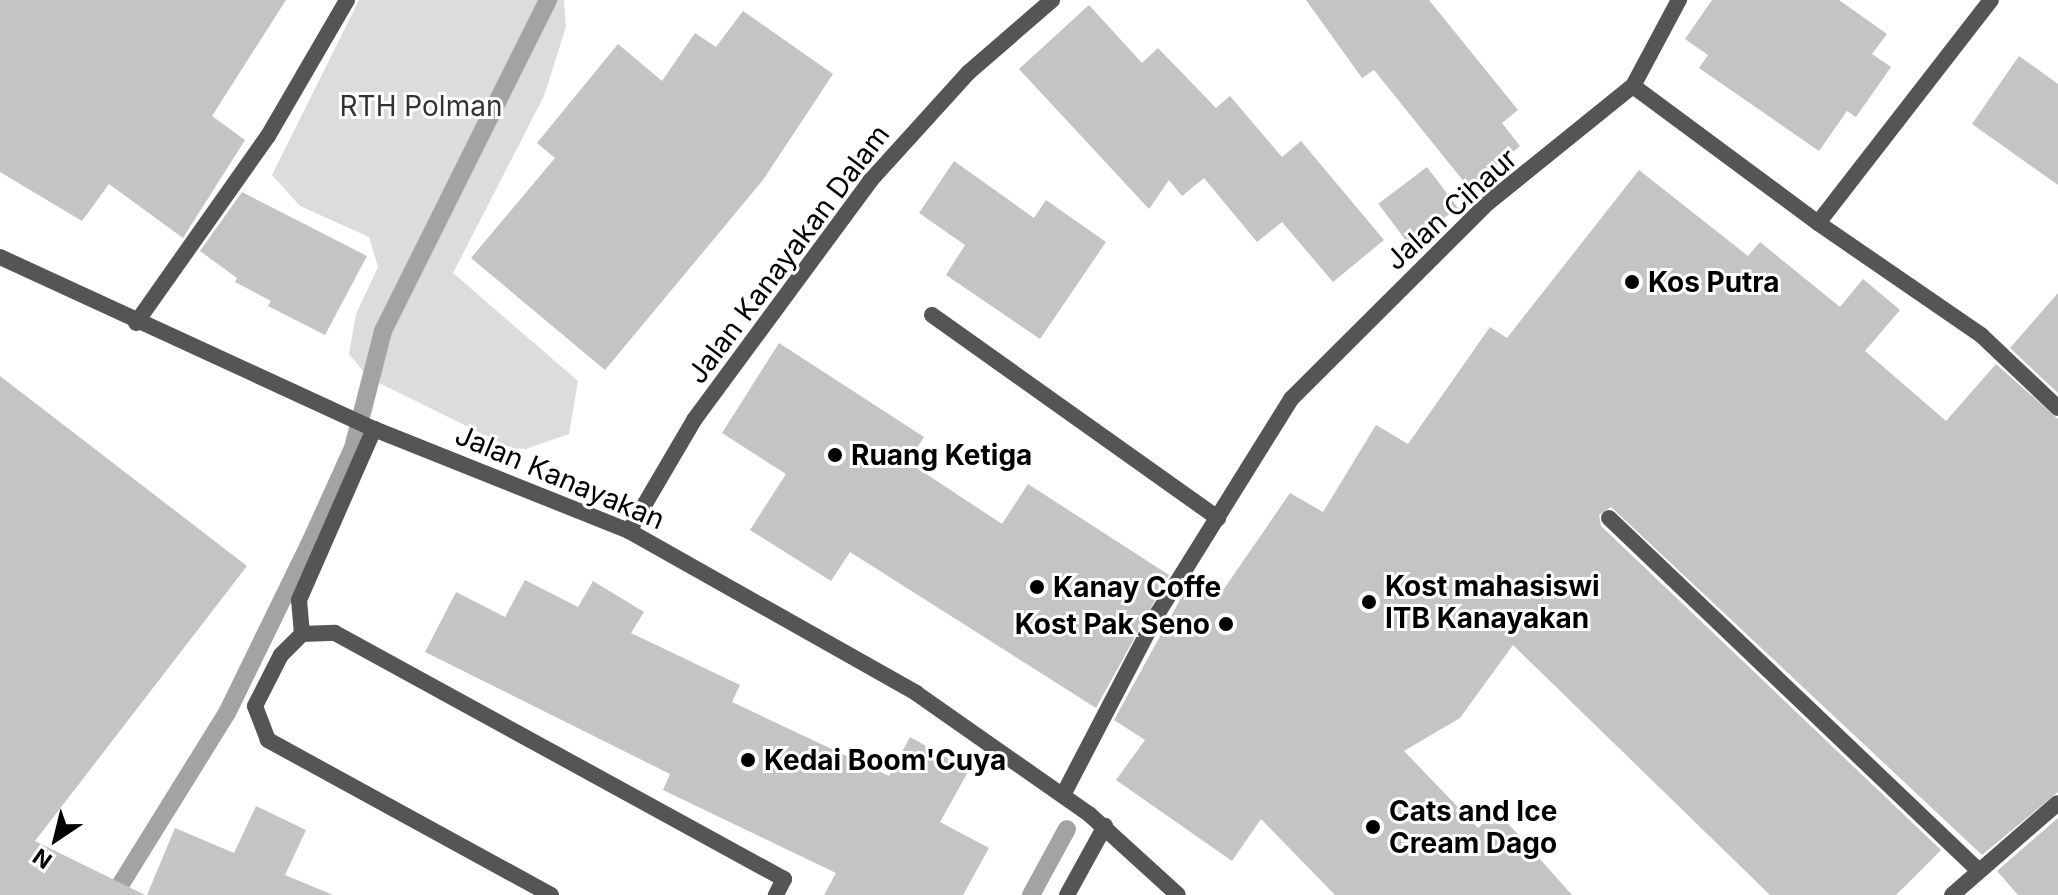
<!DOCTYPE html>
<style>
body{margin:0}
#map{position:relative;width:2058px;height:895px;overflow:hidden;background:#fff;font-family:Inter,sans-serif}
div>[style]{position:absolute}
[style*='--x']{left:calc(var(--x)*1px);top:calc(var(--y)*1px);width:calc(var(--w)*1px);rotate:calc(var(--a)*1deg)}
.green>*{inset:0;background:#dcdcdc}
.stream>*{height:18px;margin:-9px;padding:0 9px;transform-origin:9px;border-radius:9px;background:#a3a3a3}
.building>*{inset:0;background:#c4c4c4;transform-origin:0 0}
.street>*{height:16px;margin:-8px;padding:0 8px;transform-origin:8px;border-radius:8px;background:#555}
.dots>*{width:22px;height:22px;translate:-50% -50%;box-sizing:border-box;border:4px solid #fff;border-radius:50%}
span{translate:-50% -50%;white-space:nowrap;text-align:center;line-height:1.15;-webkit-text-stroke:6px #fff;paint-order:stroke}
.park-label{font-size:28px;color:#333}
.street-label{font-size:28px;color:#000}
.poi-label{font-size:28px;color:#000;font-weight:700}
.left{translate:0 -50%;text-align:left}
.right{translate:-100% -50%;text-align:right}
.north{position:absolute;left:16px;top:799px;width:80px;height:80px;-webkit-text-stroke:6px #fff;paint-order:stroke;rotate:215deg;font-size:22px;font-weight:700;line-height:32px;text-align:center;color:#000}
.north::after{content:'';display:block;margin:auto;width:28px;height:36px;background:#000;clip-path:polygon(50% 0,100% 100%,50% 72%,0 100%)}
</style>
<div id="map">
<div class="green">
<i style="clip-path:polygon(359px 0,564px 0,566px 27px,544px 96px,453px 273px,578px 381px,569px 434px,526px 449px,511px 448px,369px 378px,349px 354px,356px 314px,378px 267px,369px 237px,300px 206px,272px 175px)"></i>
</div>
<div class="stream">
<i style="--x:114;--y:895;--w:214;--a:-58.2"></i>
<i style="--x:227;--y:713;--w:187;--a:-64"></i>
<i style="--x:309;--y:545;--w:107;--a:-65.6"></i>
<i style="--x:353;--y:448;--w:121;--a:-75.6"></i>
<i style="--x:383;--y:331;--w:370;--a:-63.5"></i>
<i style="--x:1031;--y:895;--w:75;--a:-61.4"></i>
</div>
<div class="building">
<i style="clip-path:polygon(0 0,286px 0,212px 116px,245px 140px,183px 238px,109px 184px,82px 221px,0 172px)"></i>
<i style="clip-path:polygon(1306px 0,1429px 0,1518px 110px,1502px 123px,1520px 146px,1469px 188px,1374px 70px,1362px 78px)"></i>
<i style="clip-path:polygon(1712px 0,1839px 0,1887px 34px,1872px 54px,1891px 67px,1856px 117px,1847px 111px,1819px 151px,1699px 68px,1708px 55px,1685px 39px)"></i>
<i style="clip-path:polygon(1089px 5px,1142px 63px,1158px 48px,1216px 108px,1230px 96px,1282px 157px,1301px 141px,1384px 240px,1333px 282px,1282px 222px,1257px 242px,1204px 178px,1182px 196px,1169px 180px,1149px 209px,1019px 69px)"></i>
<i style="clip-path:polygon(743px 11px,833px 74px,763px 180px,605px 370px,471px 258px,555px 158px,537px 143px,618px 44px,662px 81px,695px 33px,716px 47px)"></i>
<i style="clip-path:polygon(2019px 56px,2058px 84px,2058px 185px,1972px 124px)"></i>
<i style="clip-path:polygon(954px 161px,1034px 218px,1046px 200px,1106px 242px,1040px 339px,946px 275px,965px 245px,919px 213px)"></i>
<i style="left:1427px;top:167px;width:51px;height:61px;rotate:53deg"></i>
<i style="clip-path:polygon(1639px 170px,1748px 256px,1760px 242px,1840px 307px,1863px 279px,1900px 310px,1865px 351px,1946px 421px,1996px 364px,2058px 419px,2058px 792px,1982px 855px,1611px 507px,1599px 515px,1601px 526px,1941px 850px,1896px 895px,1770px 895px,1513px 645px,1460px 718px,1404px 751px,1478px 828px,1497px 811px,1572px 895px,1335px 895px,1261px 819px,1232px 861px,1116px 780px,1145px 740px,1114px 720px,1187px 587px,1217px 599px,1290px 493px,1323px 512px,1376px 425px,1408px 444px,1490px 327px,1507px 338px)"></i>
<i style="clip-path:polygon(242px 192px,367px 256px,325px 335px,268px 306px,271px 301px,235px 282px,237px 278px,200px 251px)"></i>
<i style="clip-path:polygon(2058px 293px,2058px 393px,2010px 348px)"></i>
<i style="clip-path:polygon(779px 343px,924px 437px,908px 462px,1002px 524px,1028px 484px,1169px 575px,1096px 708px,850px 552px,831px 581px,750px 530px,786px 474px,722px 433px)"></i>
<i style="clip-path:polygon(0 376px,247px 566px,35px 841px,145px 895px,0 895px)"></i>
<i style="clip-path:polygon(525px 580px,578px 607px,593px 581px,644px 612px,631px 633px,740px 685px,732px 702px,889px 776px,910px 737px,969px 770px,940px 822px,989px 848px,963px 895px,824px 895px,836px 873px,663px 790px,670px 774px,425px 652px,456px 592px,505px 617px)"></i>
<i style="clip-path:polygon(256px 806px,306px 830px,285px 875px,333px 895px,147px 895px,175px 828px,234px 853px)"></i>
<i style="clip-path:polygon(2058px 818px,2058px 895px,2018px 895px,1997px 871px)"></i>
</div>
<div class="street">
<i style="--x:1633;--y:86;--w:98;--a:-61.9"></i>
<i style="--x:1818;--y:223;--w:282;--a:-52.2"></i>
<i style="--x:0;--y:257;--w:412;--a:24.7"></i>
<i style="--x:374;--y:429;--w:275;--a:21.8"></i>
<i style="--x:629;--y:531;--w:330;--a:29.4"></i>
<i style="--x:916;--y:693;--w:211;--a:35"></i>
<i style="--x:1089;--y:814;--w:120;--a:42.3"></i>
<i style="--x:932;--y:315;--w:351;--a:35.4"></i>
<i style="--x:136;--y:323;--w:229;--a:-54.8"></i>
<i style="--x:268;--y:136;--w:157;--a:-59.8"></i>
<i style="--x:1609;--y:518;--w:510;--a:43.65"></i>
<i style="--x:629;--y:531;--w:129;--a:-59.6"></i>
<i style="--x:694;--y:420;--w:297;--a:-53.6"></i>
<i style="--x:870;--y:181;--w:147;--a:-47.8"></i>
<i style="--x:969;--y:72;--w:110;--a:-40.9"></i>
<i style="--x:302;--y:634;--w:34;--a:-95"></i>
<i style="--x:299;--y:600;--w:187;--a:-66.3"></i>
<i style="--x:1063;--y:795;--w:202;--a:-62.5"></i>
<i style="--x:1156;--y:616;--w:256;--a:-58.1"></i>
<i style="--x:1291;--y:399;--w:279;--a:-44.9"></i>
<i style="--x:1489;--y:202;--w:185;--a:-38.9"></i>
<i style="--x:1633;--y:86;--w:230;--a:36.5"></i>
<i style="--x:1818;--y:223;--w:198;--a:34.5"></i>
<i style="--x:1981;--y:335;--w:106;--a:43.5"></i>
<i style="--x:551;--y:895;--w:323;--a:-151.3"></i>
<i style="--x:268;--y:740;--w:36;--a:-111"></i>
<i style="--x:255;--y:706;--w:57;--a:-63"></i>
<i style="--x:281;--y:655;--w:30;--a:-45"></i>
<i style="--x:302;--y:634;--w:33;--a:-2"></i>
<i style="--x:335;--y:633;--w:512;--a:28.72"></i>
<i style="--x:784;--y:879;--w:18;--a:117"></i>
<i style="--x:1067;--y:895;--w:79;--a:-61.2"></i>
<i style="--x:1952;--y:895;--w:140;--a:-41"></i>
</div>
<div class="dots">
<i style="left:1632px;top:282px;background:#000"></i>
<i style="left:835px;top:455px;background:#000"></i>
<i style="left:1037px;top:587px;background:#000"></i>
<i style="left:1369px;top:602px;background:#000"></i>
<i style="left:1226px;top:624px;background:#000"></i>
<i style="left:748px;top:760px;background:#000"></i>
<i style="left:1373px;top:827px;background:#000"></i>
</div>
<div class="park-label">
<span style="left:421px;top:106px">RTH Polman</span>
</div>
<div class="street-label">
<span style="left:1451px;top:209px;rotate:-42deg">Jalan Cihaur</span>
<span style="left:788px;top:254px;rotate:-53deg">Jalan Kanayakan Dalam</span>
<span style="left:560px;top:477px;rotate:23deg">Jalan Kanayakan</span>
</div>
<div class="poi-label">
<span class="left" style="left:1648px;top:282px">Kos Putra</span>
<span class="left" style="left:851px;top:455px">Ruang Ketiga</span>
<span class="left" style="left:1385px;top:602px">Kost mahasiswi<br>ITB Kanayakan</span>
<span class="left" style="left:1053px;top:587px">Kanay Coffe</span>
<span class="right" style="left:1210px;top:624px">Kost Pak Seno</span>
<span class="left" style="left:764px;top:760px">Kedai Boom'Cuya</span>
<span class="left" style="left:1389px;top:827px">Cats and Ice<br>Cream Dago</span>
</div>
<div class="north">N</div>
</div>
